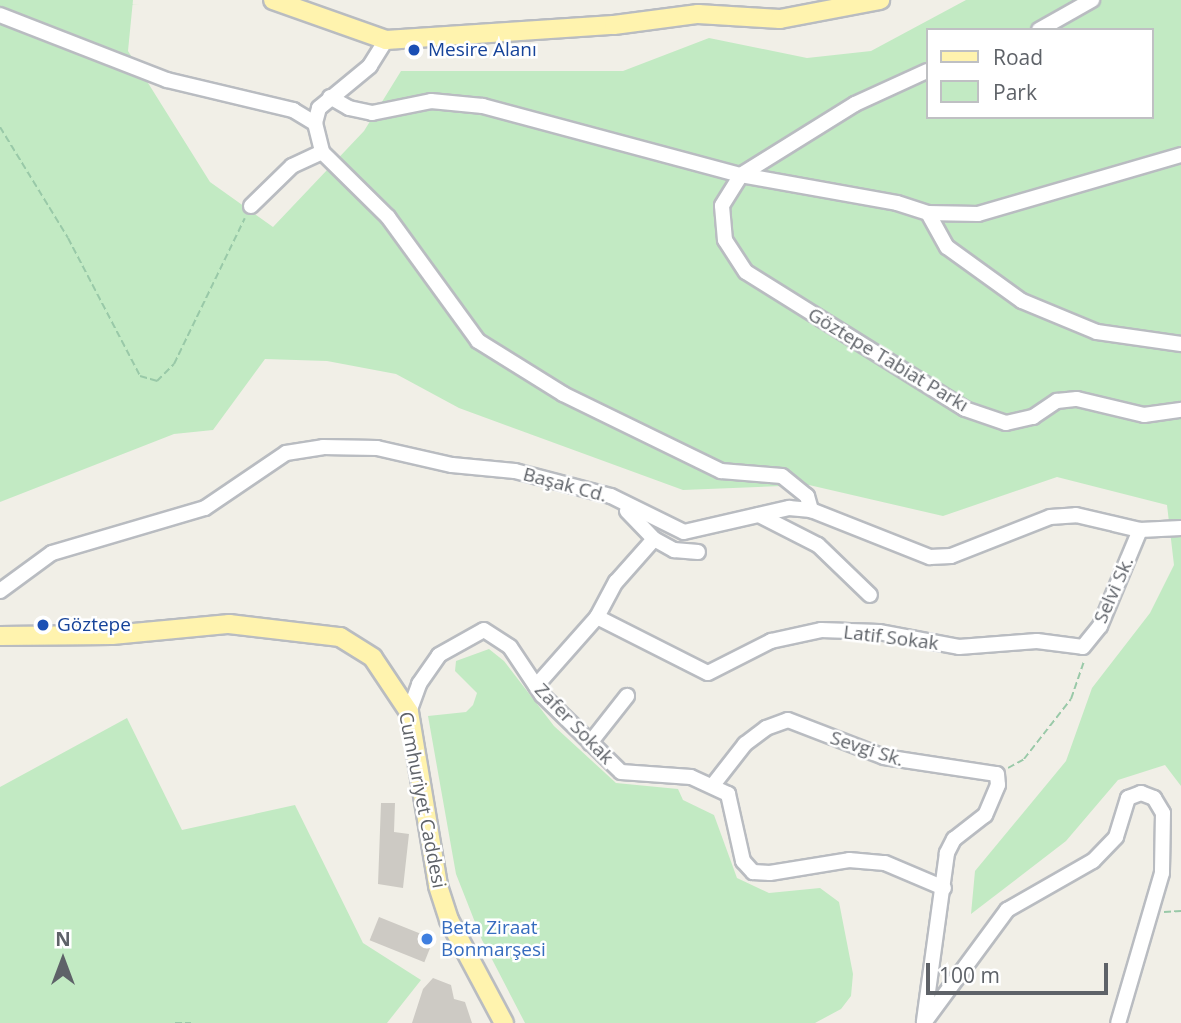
<!DOCTYPE html>
<meta charset="utf-8">
<style>
body{margin:0}
#map{position:relative;width:1181px;height:1023px;overflow:hidden;background:#f1efe7;font-family:"Open Sans",sans-serif}
div>[style]{position:absolute}
[style*='--x']{left:calc(var(--x)*1px);top:calc(var(--y)*1px);width:calc(var(--w)*1px);rotate:calc(var(--a)*1deg)}
.green>*{inset:0;background:#c2eac3}
.building>*{inset:0;background:#cdcac4;transform-origin:0 0}
.path>*{height:2px;margin-top:-1px;transform-origin:0;background:repeating-linear-gradient(90deg,#99c9a8 0 7px,transparent 0 10.5px)}
.roads{filter:drop-shadow(2px 0 #b9bcc1) drop-shadow(-2px 0 #b9bcc1) drop-shadow(0 2px #b9bcc1) drop-shadow(0 -2px #b9bcc1)}
.minor>*{height:14px;margin:-7px;padding:0 7px;transform-origin:7px;border-radius:7px;background:#fff}
.major>*{height:18px;margin:-9px;padding:0 9px;transform-origin:9px;border-radius:9px;background:#fff3ae}
.dots>*{width:19px;height:19px;translate:-50% -50%;box-sizing:border-box;border:4px solid #fff;border-radius:50%}
span{translate:-50% -50%;white-space:nowrap;text-align:center;line-height:1.15;-webkit-text-stroke:5px #fff;paint-order:stroke}
.transit-label{font-size:19px;color:#164399}
.left{translate:0 -50%;text-align:left}
.street-label{font-size:19px;color:#5e6268}
.shop-label{font-size:19px;color:#366cbe}
.legend{position:absolute;left:926px;top:28px;width:228px;height:91px;box-sizing:border-box;background:#fff;border:2px solid #bfc0c3;margin:0;padding:9px 12px;list-style:none;font-size:21px;color:#5e6268}
.legend li{display:flex;align-items:center;gap:14px;height:35px}
.legend b{width:35px;border:2px solid #bfc0c3}
.north{position:absolute;left:28px;top:925px;width:70px;height:70px;-webkit-text-stroke:5px #fff;paint-order:stroke;rotate:0deg;font-size:19px;font-weight:700;line-height:28px;text-align:center;color:#5e6268}
.north::after{content:'';display:block;margin:auto;width:24px;height:32px;background:#5e6268;clip-path:polygon(50% 0,100% 100%,50% 72%,0 100%)}
.scale{position:absolute;left:926px;top:963px;width:182px;height:32px;box-sizing:border-box;border:4px solid #5e6268;border-top:0;padding-left:9px;font-size:21px;line-height:24px;white-space:nowrap;color:#5e6268;-webkit-text-stroke:5px #fff;paint-order:stroke}
</style>
<div id="map">
<div class="green">
<i style="clip-path:polygon(evenodd,0 0,133px 0,128px 51px,210px 182px,273px 227px,364px 131px,401px 71px,623px 71px,709px 38px,807px 58px,871px 51px,966px 0,1181px 0,1181px 786px,1165px 765px,1118px 780px,1066px 841px,971px 914px,975px 871px,1066px 761px,1092px 688px,1150px 613px,1174px 565px,1167px 505px,1057px 477px,943px 516px,809px 485px,683px 490px,459px 408px,396px 374px,327px 361px,265px 359px,213px 430px,174px 434px,0 502px,0 0,927px 30px,1151px 30px,1151px 117px,927px 117px,927px 30px)"></i>
<i style="clip-path:polygon(489px 649px,504px 661px,554px 726px,616px 783px,678px 789px,683px 800px,714px 815px,737px 878px,769px 893px,820px 888px,839px 902px,853px 974px,851px 996px,841px 1009px,815px 1023px,525px 1023px,482px 940px,456px 874px,428px 716px,466px 712px,473px 705px,477px 693px,455px 671px,456px 661px)"></i>
<i style="clip-path:polygon(127px 718px,182px 830px,295px 805px,363px 943px,421px 980px,387px 1023px,0 1023px,0 787px)"></i>
</div>
<div class="building">
<i style="clip-path:polygon(381px 803px,395px 803px,394px 832px,409px 834px,403px 888px,378px 884px)"></i>
<i style="left:379px;top:917px;width:59px;height:25px;rotate:22deg"></i>
<i style="clip-path:polygon(433px 978px,451px 985px,454px 999px,465px 1002px,472px 1023px,412px 1023px,423px 989px)"></i>
</div>
<div class="path">
<i style="--x:0;--y:127;--w:130;--a:58.5"></i>
<i style="--x:68;--y:238;--w:156;--a:62.4"></i>
<i style="--x:140;--y:376;--w:18;--a:16"></i>
<i style="--x:157;--y:381;--w:24;--a:-45"></i>
<i style="--x:174;--y:364;--w:162;--a:-64.1"></i>
<i style="--x:1008;--y:768;--w:18;--a:-29"></i>
<i style="--x:1024;--y:759;--w:76;--a:-51.9"></i>
<i style="--x:1071;--y:699;--w:39;--a:-71"></i>
<i style="--x:1164;--y:912;--w:17;--a:-3"></i>
<i style="--x:175;--y:1023;--w:16;--a:0"></i>
</div>
<div class="roads">
<div class="minor">
<i style="--x:0;--y:15;--w:179;--a:21.3"></i>
<i style="--x:167;--y:80;--w:130;--a:13.4"></i>
<i style="--x:293;--y:110;--w:26;--a:31"></i>
<i style="--x:1039;--y:30;--w:61;--a:-29.5"></i>
<i style="--x:386;--y:40;--w:31;--a:122"></i>
<i style="--x:370;--y:66;--w:66;--a:140.5"></i>
<i style="--x:319;--y:108;--w:16;--a:105"></i>
<i style="--x:315;--y:123;--w:30;--a:76"></i>
<i style="--x:322;--y:152;--w:93;--a:44.6"></i>
<i style="--x:388;--y:217;--w:153;--a:54"></i>
<i style="--x:478;--y:341;--w:100;--a:31.9"></i>
<i style="--x:563;--y:394;--w:176;--a:26"></i>
<i style="--x:721;--y:471;--w:61;--a:4.7"></i>
<i style="--x:782;--y:476;--w:32;--a:39"></i>
<i style="--x:807;--y:496;--w:15;--a:74"></i>
<i style="--x:927;--y:71;--w:79;--a:155.4"></i>
<i style="--x:855;--y:104;--w:134;--a:148.1"></i>
<i style="--x:741;--y:175;--w:36;--a:122"></i>
<i style="--x:722;--y:206;--w:34;--a:85"></i>
<i style="--x:725;--y:240;--w:38;--a:57"></i>
<i style="--x:746;--y:272;--w:258;--a:32"></i>
<i style="--x:965;--y:409;--w:43;--a:18.9"></i>
<i style="--x:1006;--y:423;--w:28;--a:-13"></i>
<i style="--x:1033;--y:417;--w:29;--a:-34"></i>
<i style="--x:1057;--y:401;--w:20;--a:-6"></i>
<i style="--x:1077;--y:399;--w:69;--a:13.4"></i>
<i style="--x:1144;--y:415;--w:37;--a:-8"></i>
<i style="--x:330;--y:97;--w:22;--a:30"></i>
<i style="--x:349;--y:108;--w:24;--a:12"></i>
<i style="--x:372;--y:113;--w:60;--a:-11.5"></i>
<i style="--x:431;--y:101;--w:52;--a:5.5"></i>
<i style="--x:483;--y:106;--w:267;--a:15"></i>
<i style="--x:741;--y:175;--w:158;--a:10.2"></i>
<i style="--x:897;--y:203;--w:33;--a:18"></i>
<i style="--x:928;--y:213;--w:50;--a:1.1"></i>
<i style="--x:978;--y:214;--w:211;--a:-16.2"></i>
<i style="--x:251;--y:206;--w:57;--a:-44.3"></i>
<i style="--x:292;--y:166;--w:33;--a:-25"></i>
<i style="--x:928;--y:213;--w:39;--a:61"></i>
<i style="--x:947;--y:247;--w:92;--a:35.8"></i>
<i style="--x:1022;--y:301;--w:81;--a:22.5"></i>
<i style="--x:1097;--y:332;--w:85;--a:8.1"></i>
<i style="--x:759;--y:515;--w:66;--a:27"></i>
<i style="--x:818;--y:545;--w:72;--a:43.9"></i>
<i style="--x:654;--y:539;--w:23;--a:29"></i>
<i style="--x:674;--y:550;--w:24;--a:5"></i>
<i style="--x:0;--y:591;--w:64;--a:-36.2"></i>
<i style="--x:52;--y:553;--w:159;--a:-16.4"></i>
<i style="--x:205;--y:508;--w:98;--a:-34.2"></i>
<i style="--x:286;--y:453;--w:37;--a:-9"></i>
<i style="--x:323;--y:447;--w:54;--a:1.1"></i>
<i style="--x:377;--y:448;--w:77;--a:12.8"></i>
<i style="--x:452;--y:465;--w:63;--a:5.4"></i>
<i style="--x:515;--y:471;--w:99;--a:14.6"></i>
<i style="--x:611;--y:496;--w:81;--a:26.3"></i>
<i style="--x:684;--y:532;--w:108;--a:-12.9"></i>
<i style="--x:789;--y:508;--w:22;--a:5"></i>
<i style="--x:811;--y:510;--w:128;--a:21.6"></i>
<i style="--x:930;--y:557;--w:21;--a:-3"></i>
<i style="--x:951;--y:556;--w:106;--a:-21.5"></i>
<i style="--x:1050;--y:517;--w:26;--a:-4"></i>
<i style="--x:1076;--y:515;--w:66;--a:13.2"></i>
<i style="--x:1140;--y:530;--w:41;--a:-2.8"></i>
<i style="--x:597;--y:617;--w:124;--a:26.8"></i>
<i style="--x:708;--y:673;--w:71;--a:-26.9"></i>
<i style="--x:771;--y:641;--w:51;--a:-12.4"></i>
<i style="--x:821;--y:630;--w:58;--a:2"></i>
<i style="--x:879;--y:632;--w:81;--a:10.6"></i>
<i style="--x:959;--y:647;--w:78;--a:-4.4"></i>
<i style="--x:1037;--y:641;--w:46;--a:7.4"></i>
<i style="--x:1083;--y:647;--w:27;--a:-51"></i>
<i style="--x:1100;--y:626;--w:104;--a:-67.4"></i>
<i style="--x:536;--y:686;--w:92;--a:-48.5"></i>
<i style="--x:597;--y:617;--w:40;--a:-62"></i>
<i style="--x:616;--y:582;--w:57;--a:-48.5"></i>
<i style="--x:654;--y:539;--w:39;--a:-134"></i>
<i style="--x:409;--y:712;--w:30;--a:-70"></i>
<i style="--x:419;--y:684;--w:35;--a:-55"></i>
<i style="--x:439;--y:655;--w:51;--a:-29.1"></i>
<i style="--x:484;--y:630;--w:31;--a:33"></i>
<i style="--x:510;--y:647;--w:58;--a:56.3"></i>
<i style="--x:542;--y:695;--w:110;--a:44.3"></i>
<i style="--x:621;--y:772;--w:70;--a:4.1"></i>
<i style="--x:691;--y:777;--w:41;--a:24.7"></i>
<i style="--x:728;--y:794;--w:69;--a:77.4"></i>
<i style="--x:743;--y:861;--w:15;--a:48"></i>
<i style="--x:753;--y:872;--w:17;--a:3"></i>
<i style="--x:770;--y:873;--w:80;--a:-9.3"></i>
<i style="--x:849;--y:860;--w:36;--a:5"></i>
<i style="--x:885;--y:863;--w:64;--a:23"></i>
<i style="--x:590;--y:743;--w:60;--a:-51.8"></i>
<i style="--x:713;--y:785;--w:52;--a:-52"></i>
<i style="--x:745;--y:744;--w:26;--a:-37"></i>
<i style="--x:766;--y:728;--w:23;--a:-20"></i>
<i style="--x:788;--y:720;--w:103;--a:21.1"></i>
<i style="--x:884;--y:757;--w:114;--a:8.6"></i>
<i style="--x:997;--y:774;--w:11;--a:85"></i>
<i style="--x:998;--y:785;--w:33;--a:113"></i>
<i style="--x:985;--y:815;--w:39;--a:142"></i>
<i style="--x:954;--y:839;--w:16;--a:117"></i>
<i style="--x:947;--y:853;--w:171;--a:97.8"></i>
<i style="--x:926;--y:1020;--w:137;--a:-53.6"></i>
<i style="--x:1007;--y:910;--w:99;--a:-29.7"></i>
<i style="--x:1093;--y:861;--w:33;--a:-46"></i>
<i style="--x:1116;--y:837;--w:41;--a:-72.9"></i>
<i style="--x:1128;--y:798;--w:14;--a:-21"></i>
<i style="--x:1141;--y:793;--w:14;--a:21"></i>
<i style="--x:1154;--y:798;--w:17;--a:59"></i>
<i style="--x:1163;--y:813;--w:60;--a:91"></i>
<i style="--x:1162;--y:873;--w:156;--a:106.3"></i>
</div>
<div class="major">
<i style="--x:273;--y:0;--w:120;--a:19.5"></i>
<i style="--x:386;--y:40;--w:228;--a:-3.8"></i>
<i style="--x:614;--y:25;--w:85;--a:-7.5"></i>
<i style="--x:698;--y:14;--w:82;--a:3.5"></i>
<i style="--x:780;--y:19;--w:102;--a:-10.8"></i>
<i style="--x:0;--y:636;--w:112;--a:-0.5"></i>
<i style="--x:112;--y:635;--w:118;--a:-5.4"></i>
<i style="--x:229;--y:624;--w:112;--a:6.7"></i>
<i style="--x:340;--y:637;--w:39;--a:32"></i>
<i style="--x:373;--y:658;--w:65;--a:56.3"></i>
<i style="--x:409;--y:712;--w:176;--a:80.5"></i>
<i style="--x:438;--y:886;--w:36;--a:72"></i>
<i style="--x:449;--y:920;--w:117;--a:61.9"></i>
</div>
</div>
<div class="dots">
<i style="left:414px;top:50px;background:#1a4fb4"></i>
<i style="left:43px;top:625px;background:#1a4fb4"></i>
<i style="left:427px;top:939px;background:#3f7fe0"></i>
</div>
<div class="transit-label">
<span class="left" style="left:428px;top:50px">Mesire Alanı</span>
<span class="left" style="left:57px;top:625px">Göztepe</span>
</div>
<div class="street-label">
<span style="left:888px;top:360px;rotate:31deg">Göztepe Tabiat Parkı</span>
<span style="left:565px;top:485px;rotate:15deg">Başak Cd.</span>
<span style="left:1114px;top:590px;rotate:-66deg">Selvi Sk.</span>
<span style="left:891px;top:638px;rotate:7deg">Latif Sokak</span>
<span style="left:574px;top:724px;rotate:46deg">Zafer Sokak</span>
<span style="left:867px;top:749px;rotate:18deg">Sevgi Sk.</span>
<span style="left:422px;top:800px;rotate:79deg">Cumhuriyet Caddesi</span>
</div>
<div class="shop-label">
<span class="left" style="left:441px;top:939px">Beta Ziraat<br>Bonmarşesi</span>
</div>
<ul class="legend">
<li><b style="height:9px;background:#fff3ae"></b>Road</li>
<li><b style="height:19px;background:#c2eac3"></b>Park</li>
</ul>
<div class="north">N</div>
<div class="scale">100 m</div>
</div>
